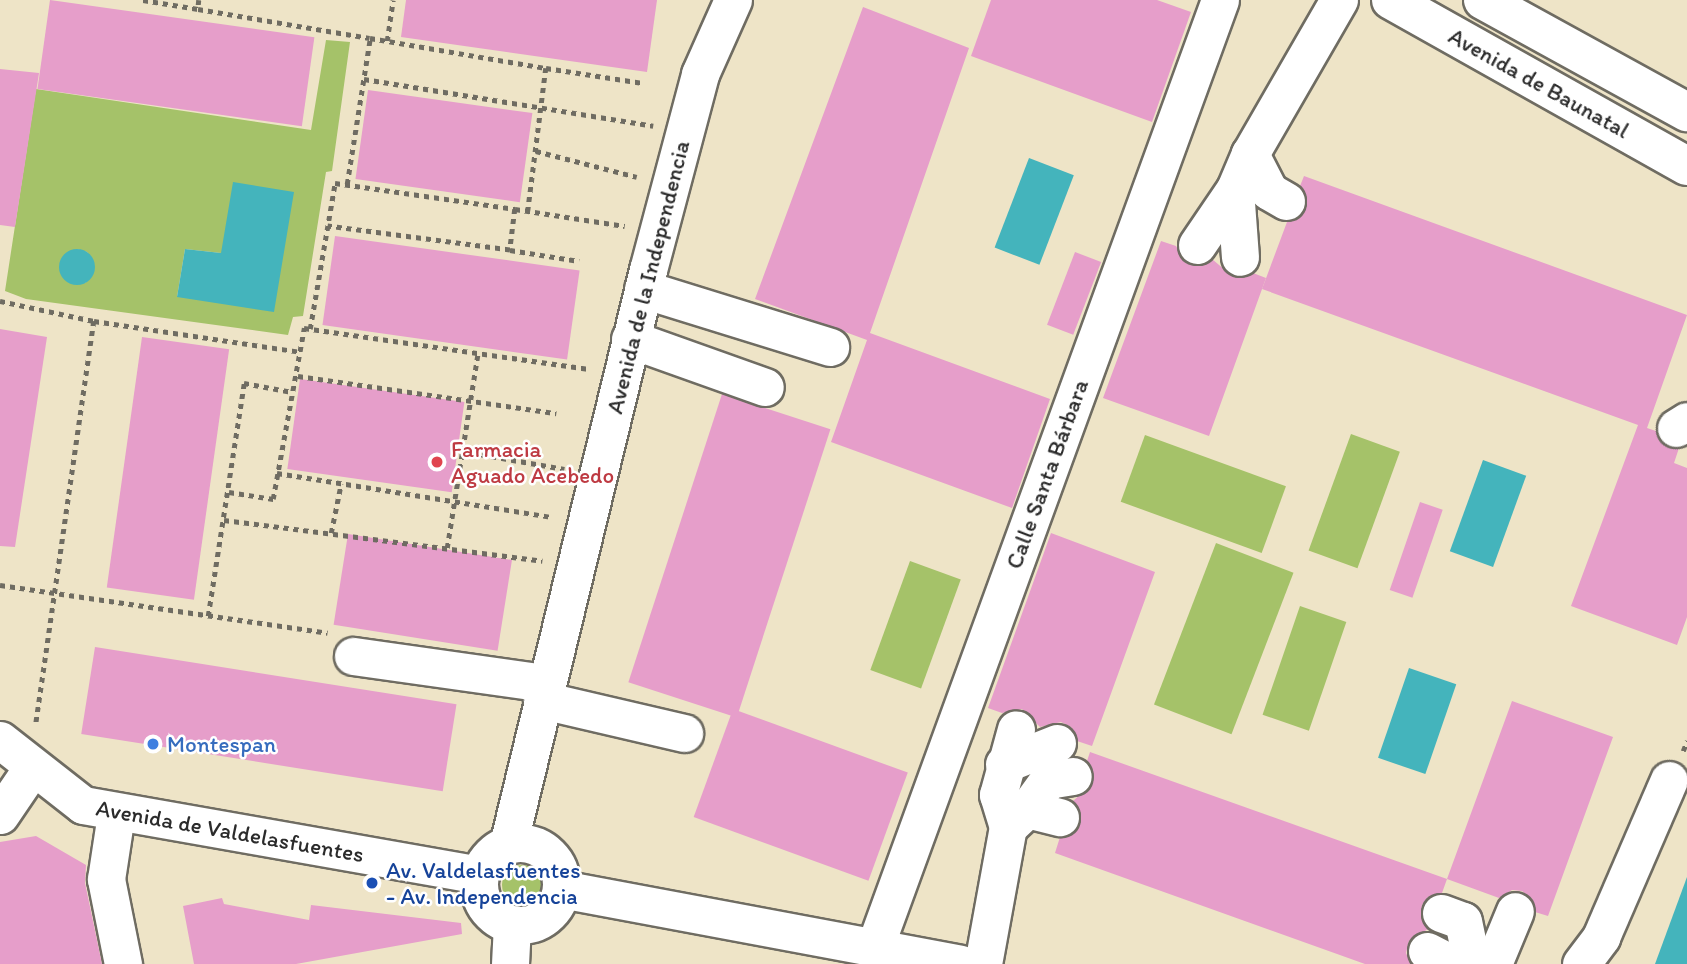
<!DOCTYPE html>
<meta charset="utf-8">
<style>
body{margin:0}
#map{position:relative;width:1687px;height:964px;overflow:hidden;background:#eee4c7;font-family:Itim,sans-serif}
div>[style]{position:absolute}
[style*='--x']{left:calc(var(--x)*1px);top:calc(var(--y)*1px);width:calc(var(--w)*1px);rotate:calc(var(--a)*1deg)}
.green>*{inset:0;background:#a5c269;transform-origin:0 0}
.round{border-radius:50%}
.water>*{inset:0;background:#44b4bc;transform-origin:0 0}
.building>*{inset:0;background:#e69eca;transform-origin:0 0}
.path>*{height:4.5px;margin-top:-2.25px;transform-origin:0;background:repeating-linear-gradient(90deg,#6f6c62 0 5px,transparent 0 10px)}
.roads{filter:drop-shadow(2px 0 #6f6c62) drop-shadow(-2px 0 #6f6c62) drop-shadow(0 2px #6f6c62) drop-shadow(0 -2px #6f6c62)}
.minor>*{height:37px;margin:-18.5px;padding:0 18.5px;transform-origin:18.5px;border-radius:18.5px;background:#fff}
.minor>.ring{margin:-18.5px;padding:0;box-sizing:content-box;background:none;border:37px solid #fff;border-radius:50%}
.major>*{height:38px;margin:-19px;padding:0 19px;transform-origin:19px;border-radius:19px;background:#fff}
.dots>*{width:19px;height:19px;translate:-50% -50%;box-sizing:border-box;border:4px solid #fff;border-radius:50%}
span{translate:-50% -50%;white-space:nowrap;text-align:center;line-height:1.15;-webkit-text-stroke:5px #fff;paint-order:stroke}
.street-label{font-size:23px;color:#2b2b2b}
.health-label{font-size:23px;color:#be3a42}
.left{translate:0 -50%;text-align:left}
.shop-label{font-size:23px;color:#366cbe}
.transit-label{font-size:23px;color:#164399}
</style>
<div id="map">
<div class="green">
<i style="clip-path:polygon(evenodd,326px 40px,350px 42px,332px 171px,326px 172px,303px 316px,293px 317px,288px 335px,26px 299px,5px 291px,36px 89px,311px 130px,326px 40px,77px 249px,87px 252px,94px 262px,92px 276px,85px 283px,77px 249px,326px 40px,185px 249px,221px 253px,177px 297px,185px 249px)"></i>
<i style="left:1351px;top:434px;width:52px;height:124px;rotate:20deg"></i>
<i style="left:1145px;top:435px;width:150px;height:71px;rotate:20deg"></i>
<i style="left:1216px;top:543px;width:83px;height:173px;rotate:21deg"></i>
<i style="left:910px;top:561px;width:54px;height:116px;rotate:20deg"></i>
<i style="left:1300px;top:606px;width:49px;height:115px;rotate:19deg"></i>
<i class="round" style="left:502px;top:865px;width:40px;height:40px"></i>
</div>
<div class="water">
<i style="left:1029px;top:158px;width:48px;height:96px;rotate:21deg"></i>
<i style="clip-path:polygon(233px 182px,294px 192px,274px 312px,177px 297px,185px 249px,221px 253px)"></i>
<i class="round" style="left:59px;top:249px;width:36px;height:36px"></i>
<i style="left:1483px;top:460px;width:46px;height:97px;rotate:20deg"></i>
<i style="left:1409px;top:668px;width:50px;height:95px;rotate:19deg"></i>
<i style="clip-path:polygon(1687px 877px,1687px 964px,1655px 964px)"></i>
</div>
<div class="building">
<i style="left:50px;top:0;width:267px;height:90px;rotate:8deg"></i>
<i style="clip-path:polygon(406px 0,657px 0,647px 72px,401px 37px)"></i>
<i style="clip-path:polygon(991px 0,1157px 0,1191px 12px,1152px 122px,971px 56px)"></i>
<i style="clip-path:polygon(863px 7px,969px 48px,870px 333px,1050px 399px,1012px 508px,831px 442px,867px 340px,755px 299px)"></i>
<i style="clip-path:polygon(0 69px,39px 73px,15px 227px,0 225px)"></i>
<i style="left:368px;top:90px;width:166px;height:90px;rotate:8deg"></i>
<i style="clip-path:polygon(1304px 176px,1687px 315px,1647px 428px,1656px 431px,1666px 446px,1679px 448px,1674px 463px,1687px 468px,1687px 617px,1677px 645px,1571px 606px,1638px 425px,1262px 289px,1287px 222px,1304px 211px,1307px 200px,1300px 186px)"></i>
<i style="left:335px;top:236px;width:247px;height:90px;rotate:8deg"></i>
<i style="clip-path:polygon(1161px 241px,1176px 246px,1186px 263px,1196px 266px,1212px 259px,1232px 276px,1253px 273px,1266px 278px,1209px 436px,1103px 398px)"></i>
<i style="left:1075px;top:252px;width:28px;height:78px;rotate:21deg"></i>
<i style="clip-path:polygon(0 329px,47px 337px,15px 547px,0 546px)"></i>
<i style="left:142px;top:337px;width:88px;height:253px;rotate:8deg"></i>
<i style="left:300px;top:379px;width:166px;height:91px;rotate:8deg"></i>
<i style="left:722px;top:394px;width:114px;height:303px;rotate:18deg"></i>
<i style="left:1420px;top:502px;width:24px;height:93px;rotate:19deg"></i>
<i style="clip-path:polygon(1051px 533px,1155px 572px,1092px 746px,1077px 741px,1071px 727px,1061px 722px,1040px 727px,1022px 709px,1002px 713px,988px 708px)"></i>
<i style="left:348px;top:534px;width:166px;height:92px;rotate:9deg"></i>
<i style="left:95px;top:647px;width:366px;height:88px;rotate:9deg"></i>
<i style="clip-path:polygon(1512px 701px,1613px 737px,1548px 916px,1535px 912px,1532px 899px,1522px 891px,1512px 890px,1499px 898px,1447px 879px,1442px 893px,1428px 897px,1422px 905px,1421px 917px,1428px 929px,1409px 941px,1406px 953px,1411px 964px,1365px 964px,1055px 853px,1060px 837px,1075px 832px,1080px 823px,1073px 801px,1093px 783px,1087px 761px,1090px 752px,1447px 879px)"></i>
<i style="left:733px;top:709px;width:186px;height:115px;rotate:20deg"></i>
<i style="clip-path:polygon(36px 836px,86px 865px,85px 883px,102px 964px,0 964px,0 842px)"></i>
<i style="clip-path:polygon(222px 898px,224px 904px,309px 920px,311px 905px,461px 923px,462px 934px,296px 964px,194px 964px,183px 906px)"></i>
</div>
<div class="path">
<i style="--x:143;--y:0;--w:56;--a:9.3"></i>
<i style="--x:199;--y:0;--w:9;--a:96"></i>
<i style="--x:198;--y:9;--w:174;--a:9.6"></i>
<i style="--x:387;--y:41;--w:41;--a:-81.7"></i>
<i style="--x:546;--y:68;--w:98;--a:8.8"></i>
<i style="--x:364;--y:79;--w:293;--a:9.2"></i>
<i style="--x:536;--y:151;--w:104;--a:14.4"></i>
<i style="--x:347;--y:184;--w:148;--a:-81"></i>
<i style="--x:370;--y:38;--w:179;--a:9.7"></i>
<i style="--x:546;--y:68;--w:144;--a:97.2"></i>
<i style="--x:515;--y:209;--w:111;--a:8.8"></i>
<i style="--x:510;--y:250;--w:70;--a:9.1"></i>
<i style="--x:0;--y:301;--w:96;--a:12"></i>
<i style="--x:94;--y:321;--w:408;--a:98.2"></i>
<i style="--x:94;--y:321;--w:209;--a:8.5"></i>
<i style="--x:310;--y:329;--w:148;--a:-80.3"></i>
<i style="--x:335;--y:183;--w:182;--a:8.2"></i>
<i style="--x:515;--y:209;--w:41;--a:97"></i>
<i style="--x:510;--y:250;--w:184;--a:-172.5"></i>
<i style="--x:298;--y:376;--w:261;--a:8.2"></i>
<i style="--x:462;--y:451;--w:104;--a:10"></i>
<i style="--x:277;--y:473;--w:279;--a:9.1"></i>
<i style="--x:229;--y:492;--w:45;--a:9"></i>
<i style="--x:273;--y:499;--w:174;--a:-79.7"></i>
<i style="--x:304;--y:328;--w:288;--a:8.2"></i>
<i style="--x:224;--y:520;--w:321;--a:7.3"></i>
<i style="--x:331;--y:533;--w:50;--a:-78.5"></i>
<i style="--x:447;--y:548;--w:197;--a:-81"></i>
<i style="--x:0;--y:585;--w:331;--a:8.3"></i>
<i style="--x:208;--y:616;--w:236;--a:-81.2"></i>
<i style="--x:244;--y:383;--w:49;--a:10.6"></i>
<i style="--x:1683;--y:751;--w:11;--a:-68"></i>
</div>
<div class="roads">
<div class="minor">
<i style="--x:1235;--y:189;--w:68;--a:85.8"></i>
<i style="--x:1286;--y:201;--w:20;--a:-150"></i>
<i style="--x:1269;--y:191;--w:42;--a:-117.2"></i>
<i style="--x:1250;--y:154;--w:178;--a:-60"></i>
<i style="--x:1197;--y:245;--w:68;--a:-55.8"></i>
<i style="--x:1235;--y:189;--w:38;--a:-67"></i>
<i style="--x:643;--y:289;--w:196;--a:17.2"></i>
<i style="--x:630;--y:339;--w:143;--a:19.6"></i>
<i style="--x:1676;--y:428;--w:13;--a:-32"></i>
<i style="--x:353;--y:656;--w:195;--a:8"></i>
<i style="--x:542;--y:700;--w:146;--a:13.1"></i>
<i style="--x:0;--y:740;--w:105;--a:38.1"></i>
<i style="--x:83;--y:805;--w:403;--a:10"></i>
<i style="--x:1004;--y:764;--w:57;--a:-21.6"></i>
<i style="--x:1027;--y:809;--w:36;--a:-54"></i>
<i style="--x:1048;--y:780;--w:25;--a:-9"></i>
<i style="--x:116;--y:814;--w:66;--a:98.7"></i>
<i style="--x:106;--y:879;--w:87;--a:78.7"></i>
<i style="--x:0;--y:815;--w:57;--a:-55.8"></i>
<i style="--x:1008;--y:827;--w:26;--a:-43"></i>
<i style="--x:1027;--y:809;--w:34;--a:14"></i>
<i class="ring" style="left:479px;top:843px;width:45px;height:45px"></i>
<i style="--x:508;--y:845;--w:592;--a:-76.32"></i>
<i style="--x:648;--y:270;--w:203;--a:-75.1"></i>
<i style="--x:700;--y:74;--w:81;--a:-66"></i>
<i style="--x:561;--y:889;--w:406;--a:10.6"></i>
<i style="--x:1441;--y:913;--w:23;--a:20"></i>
<i style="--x:1463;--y:921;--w:44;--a:78.2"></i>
<i style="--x:874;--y:949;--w:1010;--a:-69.97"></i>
<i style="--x:1427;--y:951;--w:29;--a:27"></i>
<i style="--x:510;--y:964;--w:40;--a:-87.1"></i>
<i style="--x:983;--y:964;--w:139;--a:-79.7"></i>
<i style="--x:1008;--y:827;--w:34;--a:-107"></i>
<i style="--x:998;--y:795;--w:68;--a:-74.7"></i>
<i style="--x:1493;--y:964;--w:57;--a:-67.5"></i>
<i style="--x:1581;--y:964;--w:34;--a:-53"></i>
<i style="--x:1601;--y:937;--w:171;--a:-66.6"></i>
</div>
<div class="major">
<i style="--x:1391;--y:0;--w:339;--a:29.3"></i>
<i style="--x:1483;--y:0;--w:233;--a:28.8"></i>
</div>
</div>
<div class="dots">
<i style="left:437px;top:462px;background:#e0444e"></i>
<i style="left:153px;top:744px;background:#3f7fe0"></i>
<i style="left:372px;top:883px;background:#1a4fb4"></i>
</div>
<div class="street-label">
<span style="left:1539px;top:83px;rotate:29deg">Avenida de Baunatal</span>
<span style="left:648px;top:277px;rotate:-76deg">Avenida de la Independencia</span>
<span style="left:1047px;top:474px;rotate:-70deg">Calle Santa Bárbara</span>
<span style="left:230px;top:831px;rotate:10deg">Avenida de Valdelasfuentes</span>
</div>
<div class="health-label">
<span class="left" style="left:451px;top:462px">Farmacia<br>Aguado Acebedo</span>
</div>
<div class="shop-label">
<span class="left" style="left:167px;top:744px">Montespan</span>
</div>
<div class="transit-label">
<span class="left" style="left:386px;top:883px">Av. Valdelasfuentes<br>- Av. Independencia</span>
</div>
</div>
